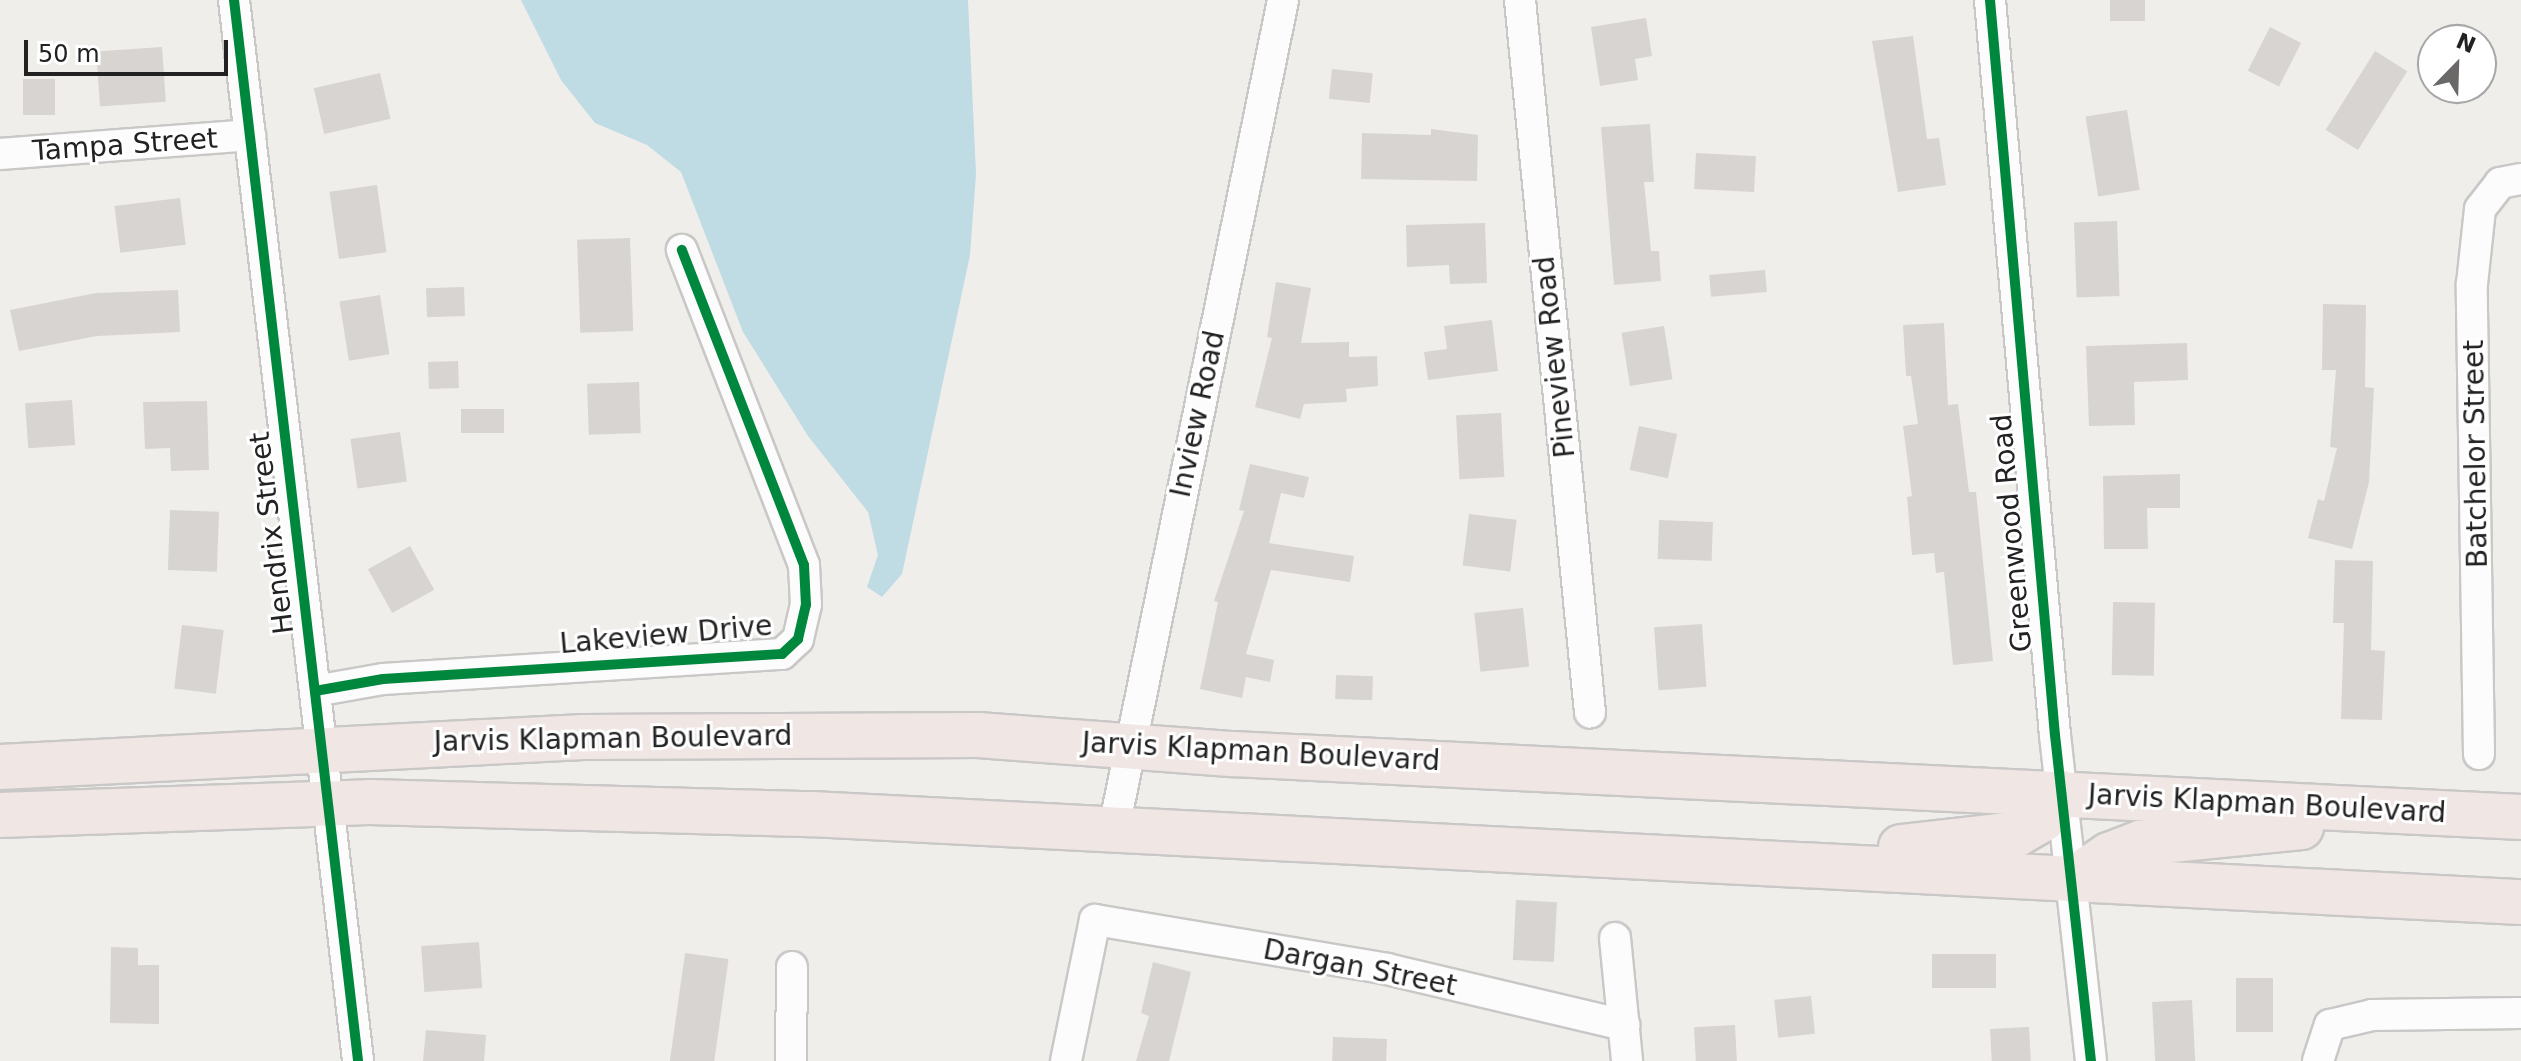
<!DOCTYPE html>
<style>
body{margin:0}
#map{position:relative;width:2521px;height:1061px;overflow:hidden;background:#f0eeeb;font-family:"DejaVu Sans",sans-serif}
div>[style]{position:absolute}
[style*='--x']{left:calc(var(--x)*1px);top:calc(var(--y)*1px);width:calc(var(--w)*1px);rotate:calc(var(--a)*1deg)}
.water>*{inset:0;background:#bfdbe3}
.building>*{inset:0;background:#d7d4d2;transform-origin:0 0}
.roads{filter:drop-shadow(2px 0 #c9c8c7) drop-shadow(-2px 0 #c9c8c7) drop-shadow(0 2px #c9c8c7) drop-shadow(0 -2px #c9c8c7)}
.minor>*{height:30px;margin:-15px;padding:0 15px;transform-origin:15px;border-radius:15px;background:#fdfcfc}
.trunk>*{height:44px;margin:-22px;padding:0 22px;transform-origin:22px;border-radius:22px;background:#f0e6e4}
.cycleway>*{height:10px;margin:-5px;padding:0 5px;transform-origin:5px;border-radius:5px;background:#00873e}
span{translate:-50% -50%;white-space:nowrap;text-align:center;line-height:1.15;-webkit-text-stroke:6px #fff;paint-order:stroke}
.street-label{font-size:28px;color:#222}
.north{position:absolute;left:2417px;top:24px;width:80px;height:80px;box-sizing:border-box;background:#fff;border:2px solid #a7a7a7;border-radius:50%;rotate:23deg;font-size:22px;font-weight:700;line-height:32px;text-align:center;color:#222}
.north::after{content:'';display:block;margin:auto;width:28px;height:36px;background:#6a6968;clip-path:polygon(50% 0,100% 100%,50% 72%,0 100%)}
.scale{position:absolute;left:24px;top:40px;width:204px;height:36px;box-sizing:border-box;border:4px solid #222;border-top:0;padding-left:10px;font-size:24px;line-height:28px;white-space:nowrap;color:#222;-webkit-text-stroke:6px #fff;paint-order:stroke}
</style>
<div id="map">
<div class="water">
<i style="clip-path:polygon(521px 0,968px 0,976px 174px,970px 255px,902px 574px,882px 597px,867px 587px,878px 555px,868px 512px,808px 436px,743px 332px,681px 172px,647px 145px,595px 123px,561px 80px)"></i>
</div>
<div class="building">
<i style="left:2110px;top:0;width:35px;height:21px"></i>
<i style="clip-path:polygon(1646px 18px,1652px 56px,1635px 59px,1638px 80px,1600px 86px,1591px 27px)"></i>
<i style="left:2270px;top:27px;width:35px;height:49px;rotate:27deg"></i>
<i style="clip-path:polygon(1913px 36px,1927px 139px,1939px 138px,1946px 185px,1898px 192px,1872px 41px)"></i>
<i style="left:162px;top:47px;width:55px;height:66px;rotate:86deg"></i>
<i style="left:2375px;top:51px;width:38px;height:93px;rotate:32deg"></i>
<i style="left:1332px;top:69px;width:41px;height:30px;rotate:6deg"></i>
<i style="left:380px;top:73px;width:47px;height:68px;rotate:77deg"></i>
<i style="left:23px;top:79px;width:32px;height:36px"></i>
<i style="left:2127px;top:110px;width:81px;height:42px;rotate:81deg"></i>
<i style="clip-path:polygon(1650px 124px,1654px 182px,1644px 182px,1651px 251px,1659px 251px,1661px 281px,1614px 285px,1601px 127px)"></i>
<i style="clip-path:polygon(1431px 129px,1478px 135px,1477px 181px,1361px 179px,1362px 133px,1431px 135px)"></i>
<i style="left:1696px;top:153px;width:60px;height:36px;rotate:3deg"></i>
<i style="left:377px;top:185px;width:68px;height:48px;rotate:82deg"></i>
<i style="left:180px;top:198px;width:47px;height:66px;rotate:83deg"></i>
<i style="left:2117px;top:221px;width:75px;height:43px;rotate:88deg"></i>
<i style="clip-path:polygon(1485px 223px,1487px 283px,1450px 284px,1449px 265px,1407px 267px,1406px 225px)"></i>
<i style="left:630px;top:238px;width:93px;height:53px;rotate:88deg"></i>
<i style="left:1765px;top:270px;width:22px;height:56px;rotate:85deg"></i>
<i style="clip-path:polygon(1276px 282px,1311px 288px,1301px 343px,1349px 342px,1349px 357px,1377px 356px,1378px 386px,1346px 389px,1347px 402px,1304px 404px,1300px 419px,1255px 407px,1272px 338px,1267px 337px)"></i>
<i style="left:464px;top:287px;width:29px;height:38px;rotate:88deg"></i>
<i style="clip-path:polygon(178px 290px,180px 332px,97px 336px,19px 351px,10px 310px,96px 293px)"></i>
<i style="left:380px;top:295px;width:60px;height:41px;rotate:81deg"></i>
<i style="clip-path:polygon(2323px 304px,2366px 305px,2365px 387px,2374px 388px,2369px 482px,2352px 549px,2308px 538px,2318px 499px,2324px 501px,2337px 448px,2330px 447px,2336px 370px,2322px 370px)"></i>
<i style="clip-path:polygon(1492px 320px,1498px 371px,1428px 380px,1424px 352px,1447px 349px,1444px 326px)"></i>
<i style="clip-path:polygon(1944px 323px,1948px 405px,1958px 404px,1969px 492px,1976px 492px,1993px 661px,1953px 665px,1944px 572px,1936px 573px,1934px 553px,1912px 555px,1907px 497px,1912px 496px,1903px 426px,1918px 424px,1911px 376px,1906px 376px,1903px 325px)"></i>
<i style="left:1664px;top:326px;width:54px;height:43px;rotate:81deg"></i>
<i style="clip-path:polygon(2187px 343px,2188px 380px,2134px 382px,2135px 425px,2089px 426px,2086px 346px)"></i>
<i style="left:458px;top:361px;width:27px;height:30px;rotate:88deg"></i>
<i style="left:639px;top:382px;width:51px;height:52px;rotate:88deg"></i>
<i style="left:72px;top:400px;width:45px;height:47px;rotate:86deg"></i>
<i style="clip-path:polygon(207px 401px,209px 470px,171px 471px,170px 448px,145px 449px,143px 402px)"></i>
<i style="left:504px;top:409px;width:24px;height:43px;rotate:90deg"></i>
<i style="left:1501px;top:413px;width:64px;height:45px;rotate:87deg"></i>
<i style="left:1639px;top:426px;width:39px;height:45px;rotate:12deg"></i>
<i style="left:400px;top:432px;width:50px;height:50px;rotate:82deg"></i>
<i style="clip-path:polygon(1250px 464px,1309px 477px,1304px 498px,1281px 493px,1269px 543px,1354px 556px,1350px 582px,1271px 570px,1246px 654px,1274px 660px,1270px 682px,1246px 677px,1242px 698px,1200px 689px,1218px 602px,1214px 601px,1244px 511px,1239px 510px)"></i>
<i style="clip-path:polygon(2180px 474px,2180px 508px,2147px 508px,2148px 549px,2104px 549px,2103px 476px)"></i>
<i style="left:170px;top:510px;width:49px;height:60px;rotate:2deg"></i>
<i style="left:1469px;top:514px;width:48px;height:52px;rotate:7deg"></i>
<i style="left:1659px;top:520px;width:54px;height:39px;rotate:2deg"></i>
<i style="left:410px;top:546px;width:50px;height:48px;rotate:61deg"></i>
<i style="clip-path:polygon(2335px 560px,2373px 561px,2371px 650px,2385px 651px,2382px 720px,2341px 719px,2344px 623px,2333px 623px)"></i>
<i style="left:2113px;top:602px;width:42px;height:73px;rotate:1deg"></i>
<i style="left:1523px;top:608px;width:59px;height:49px;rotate:84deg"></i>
<i style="left:1702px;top:624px;width:63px;height:48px;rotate:86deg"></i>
<i style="left:182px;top:625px;width:42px;height:64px;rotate:7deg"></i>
<i style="left:1336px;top:675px;width:37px;height:24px;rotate:2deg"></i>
<i style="left:1516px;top:900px;width:41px;height:60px;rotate:3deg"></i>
<i style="left:479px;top:942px;width:46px;height:58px;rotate:86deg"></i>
<i style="clip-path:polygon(111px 947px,138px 948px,138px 965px,159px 965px,159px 1024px,110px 1023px)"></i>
<i style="left:685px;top:953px;width:44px;height:109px;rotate:8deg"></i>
<i style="left:1996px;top:954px;width:34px;height:64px;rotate:90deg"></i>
<i style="clip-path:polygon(1153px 962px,1191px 972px,1169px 1061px,1136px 1061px,1149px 1016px,1141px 1013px)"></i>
<i style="left:2236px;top:978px;width:37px;height:54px"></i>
<i style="left:1811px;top:996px;width:38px;height:37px;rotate:84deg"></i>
<i style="left:2192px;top:1000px;width:61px;height:40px;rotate:87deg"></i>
<i style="left:1735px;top:1025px;width:36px;height:41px;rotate:87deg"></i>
<i style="left:2029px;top:1027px;width:34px;height:39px;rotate:87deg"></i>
<i style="clip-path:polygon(426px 1030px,486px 1035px,484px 1061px,423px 1061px)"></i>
<i style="left:1333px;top:1037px;width:54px;height:24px;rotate:2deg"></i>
</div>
<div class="roads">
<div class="minor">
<i style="--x:234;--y:0;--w:1068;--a:83.33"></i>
<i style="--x:1520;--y:0;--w:716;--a:84.39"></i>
<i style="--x:1990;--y:0;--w:738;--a:84.95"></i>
<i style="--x:2055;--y:735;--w:328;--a:83.7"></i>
<i style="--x:0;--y:154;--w:251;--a:-4.3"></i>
<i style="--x:315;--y:691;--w:69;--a:-10"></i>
<i style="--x:383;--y:679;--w:400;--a:-3.6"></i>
<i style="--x:782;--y:654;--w:22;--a:-43"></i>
<i style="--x:798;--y:639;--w:35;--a:-77"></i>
<i style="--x:806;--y:605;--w:40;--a:-92.9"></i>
<i style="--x:804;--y:565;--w:338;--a:-111.2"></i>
<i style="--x:2479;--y:754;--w:470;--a:-90.9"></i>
<i style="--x:2472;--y:284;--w:75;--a:-83.9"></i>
<i style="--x:2480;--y:209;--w:33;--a:-52"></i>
<i style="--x:2500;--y:183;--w:21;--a:-11"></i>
<i style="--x:1114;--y:828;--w:845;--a:-78.46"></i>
<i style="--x:1615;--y:938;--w:124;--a:84.4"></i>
<i style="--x:791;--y:1061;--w:94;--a:-89.4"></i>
<i style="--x:1066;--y:1061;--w:144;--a:-78.4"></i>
<i style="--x:1095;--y:920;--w:296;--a:9.5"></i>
<i style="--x:1387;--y:969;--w:244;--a:13.3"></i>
<i style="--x:2318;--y:1061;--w:38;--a:-72"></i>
<i style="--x:2330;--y:1025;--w:43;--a:-13.4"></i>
<i style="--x:2372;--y:1015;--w:149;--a:-0.8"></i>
</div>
<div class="trunk">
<i style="--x:0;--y:767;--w:584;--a:-2.95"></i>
<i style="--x:583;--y:737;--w:395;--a:-0.3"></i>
<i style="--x:978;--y:735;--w:256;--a:4.3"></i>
<i style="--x:1233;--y:754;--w:1290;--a:2.8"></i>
<i style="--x:0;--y:815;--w:369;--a:-2"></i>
<i style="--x:369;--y:802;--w:442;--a:1.6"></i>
<i style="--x:811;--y:814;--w:1712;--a:2.95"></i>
<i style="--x:1901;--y:847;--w:117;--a:-6.4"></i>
<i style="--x:2017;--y:834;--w:30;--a:-30"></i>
<i style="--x:2043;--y:819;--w:32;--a:-56"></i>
<i style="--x:2072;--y:880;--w:45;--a:-34"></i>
<i style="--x:2109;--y:855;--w:34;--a:-21"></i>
<i style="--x:2141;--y:843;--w:161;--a:-5.7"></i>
</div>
</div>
<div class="cycleway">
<i style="--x:234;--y:0;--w:1068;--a:83.33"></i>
<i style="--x:1990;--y:0;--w:738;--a:84.95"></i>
<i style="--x:2055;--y:735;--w:328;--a:83.7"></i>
<i style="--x:315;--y:691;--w:69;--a:-10"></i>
<i style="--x:383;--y:679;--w:400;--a:-3.6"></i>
<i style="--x:782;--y:654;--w:22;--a:-43"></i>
<i style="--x:798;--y:639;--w:35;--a:-77"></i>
<i style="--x:806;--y:605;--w:40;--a:-92.9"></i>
<i style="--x:804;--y:565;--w:338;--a:-111.2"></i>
</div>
<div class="street-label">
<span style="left:125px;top:145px;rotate:-4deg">Tampa Street</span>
<span style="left:1555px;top:357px;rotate:-96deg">Pineview Road</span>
<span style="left:1198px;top:414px;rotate:-78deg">Inview Road</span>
<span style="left:2476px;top:454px;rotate:-91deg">Batchelor Street</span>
<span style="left:272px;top:533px;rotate:-97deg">Hendrix Street</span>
<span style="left:2012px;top:533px;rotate:-95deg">Greenwood Road</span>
<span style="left:666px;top:635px;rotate:-5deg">Lakeview Drive</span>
<span style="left:613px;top:739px;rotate:-1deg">Jarvis Klapman Boulevard</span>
<span style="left:1261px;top:752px;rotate:3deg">Jarvis Klapman Boulevard</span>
<span style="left:2267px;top:804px;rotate:3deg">Jarvis Klapman Boulevard</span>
<span style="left:1360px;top:968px;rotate:11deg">Dargan Street</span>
</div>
<div class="north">N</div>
<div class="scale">50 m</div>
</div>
